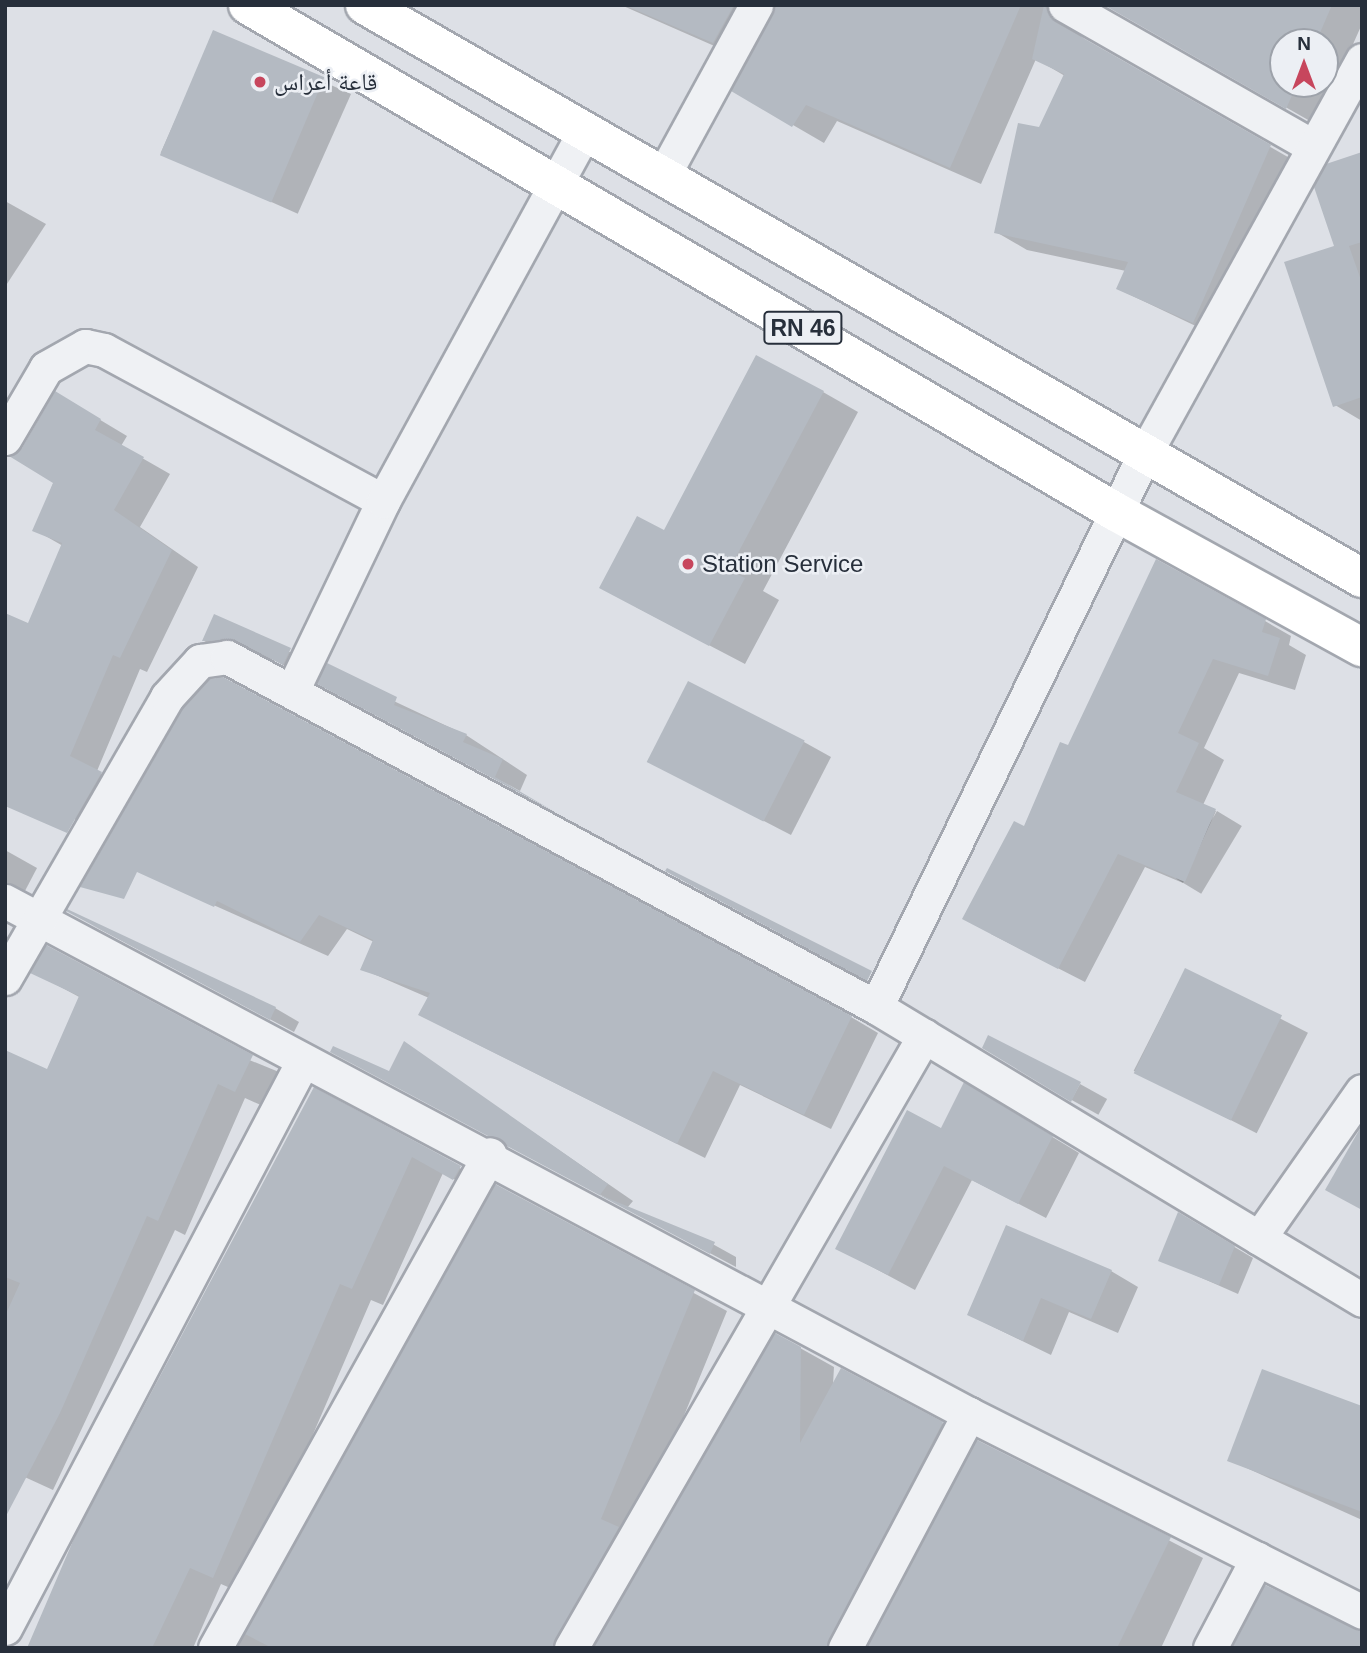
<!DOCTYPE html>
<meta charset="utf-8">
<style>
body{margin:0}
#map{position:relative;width:1367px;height:1653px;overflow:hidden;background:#dde0e6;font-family:Arial,"Noto Naskh Arabic",sans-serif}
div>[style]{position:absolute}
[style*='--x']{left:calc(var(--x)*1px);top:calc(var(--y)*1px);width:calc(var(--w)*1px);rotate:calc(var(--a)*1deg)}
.shadow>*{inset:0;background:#0003;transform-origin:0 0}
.building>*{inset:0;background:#b4bac2;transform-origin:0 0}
.roads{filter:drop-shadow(2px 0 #a3a7af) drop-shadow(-2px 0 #a3a7af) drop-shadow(0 2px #a3a7af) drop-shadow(0 -2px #a3a7af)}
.minor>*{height:33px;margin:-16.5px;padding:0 16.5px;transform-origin:16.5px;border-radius:16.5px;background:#eff1f4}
.primary>*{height:38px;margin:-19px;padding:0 19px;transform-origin:19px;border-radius:19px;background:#fff}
.dots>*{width:19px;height:19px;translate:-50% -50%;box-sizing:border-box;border:4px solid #eceff4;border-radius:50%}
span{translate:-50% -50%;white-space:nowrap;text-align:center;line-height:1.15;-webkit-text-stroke:5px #eceff4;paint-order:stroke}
.shield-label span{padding:2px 5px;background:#eceff4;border:2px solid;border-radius:5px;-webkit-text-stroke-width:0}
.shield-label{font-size:23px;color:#272f3b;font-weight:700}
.poi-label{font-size:24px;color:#272f3b}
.left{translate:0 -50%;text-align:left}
.frame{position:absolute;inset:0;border:7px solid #272f3b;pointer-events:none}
.north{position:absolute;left:1269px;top:28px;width:70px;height:70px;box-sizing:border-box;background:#eceff4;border:2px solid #9da2aa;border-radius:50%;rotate:0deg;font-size:19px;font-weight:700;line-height:28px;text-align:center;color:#272f3b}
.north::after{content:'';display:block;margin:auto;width:24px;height:32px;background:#c7465d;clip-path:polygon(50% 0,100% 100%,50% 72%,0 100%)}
</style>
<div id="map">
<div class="shadow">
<i style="clip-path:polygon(621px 5px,1086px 5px,1078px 14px,1078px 33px,1086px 41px,1300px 164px,1223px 339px,1118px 289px,1126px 271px,1027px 250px,996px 232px,1065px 76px,1036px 59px,981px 184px,837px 121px,824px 143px,733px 90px,775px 11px,744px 59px)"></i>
<i style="clip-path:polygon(evenodd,1107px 5px,1362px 5px,1362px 24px,1317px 125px,1107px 5px,1283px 42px,1325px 42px,1325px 84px,1283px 84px,1283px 42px)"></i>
<i style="left:214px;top:33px;width:150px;height:131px;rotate:24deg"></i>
<i style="clip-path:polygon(1362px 154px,1362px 421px,1335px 405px,1336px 247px)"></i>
<i style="clip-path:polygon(5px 201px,46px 224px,5px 287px)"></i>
<i style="clip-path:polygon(823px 392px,858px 412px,763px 591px,779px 600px,745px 664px,636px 607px,664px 533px)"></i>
<i style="clip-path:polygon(82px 409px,127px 436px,121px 446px,170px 474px,140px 527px,198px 567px,147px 672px,140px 669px,97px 771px,128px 789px,103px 831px,5px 790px,29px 625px,63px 546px,35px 530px)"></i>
<i style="clip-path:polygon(215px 617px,466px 735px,527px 775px,520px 791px,272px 659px,238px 660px,204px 641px)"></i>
<i style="clip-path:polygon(1265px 621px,1291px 636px,1289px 645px,1306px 655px,1295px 690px,1239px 673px,1204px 748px,1224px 760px,1203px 805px,1216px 811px,1183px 883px,1145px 867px,1085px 982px,991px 934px,1025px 828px,1068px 748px)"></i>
<i style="clip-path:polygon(804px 742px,831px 757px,791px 835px,649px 762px)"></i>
<i style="left:1217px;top:811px;width:29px;height:79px;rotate:31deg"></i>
<i style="clip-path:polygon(5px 850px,37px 868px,15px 910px,5px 906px)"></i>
<i style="clip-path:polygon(135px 870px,851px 1017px,878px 1033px,831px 1129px,740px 1085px,705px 1158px,447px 1029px,429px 998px,362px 969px,374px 942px,347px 929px,328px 956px)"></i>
<i style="clip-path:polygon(92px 925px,275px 1008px,299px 1022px,294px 1032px)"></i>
<i style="left:1185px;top:970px;width:138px;height:113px;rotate:27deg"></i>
<i style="clip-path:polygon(33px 972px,279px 1072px,263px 1106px,245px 1098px,185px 1235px,175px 1230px,53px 1490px,5px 1468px,5px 1052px,47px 1072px,81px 998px)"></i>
<i style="clip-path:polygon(405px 1044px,633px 1201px,627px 1208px,709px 1242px,736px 1257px,736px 1267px,358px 1066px,389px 1073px)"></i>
<i style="left:1080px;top:1084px;width:31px;height:18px;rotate:29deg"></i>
<i style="clip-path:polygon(315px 1090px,491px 1185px,484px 1196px,443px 1173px,383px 1305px,371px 1300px,244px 1594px,221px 1584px,193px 1648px,29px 1648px)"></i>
<i style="clip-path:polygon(991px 1100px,1079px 1153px,1046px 1218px,972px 1180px,915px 1290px,837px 1248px,941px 1130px)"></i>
<i style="clip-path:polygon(496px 1186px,727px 1311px,634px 1537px,653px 1548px,800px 1348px,834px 1367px,833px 1385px,942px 1423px,1203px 1558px,1161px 1648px,234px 1648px)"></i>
<i style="clip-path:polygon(1179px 1214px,1253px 1258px,1238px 1294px,1161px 1260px)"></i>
<i style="clip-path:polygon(1111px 1271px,1138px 1287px,1118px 1333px,1069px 1312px,1051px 1355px,969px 1315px)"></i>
<i style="clip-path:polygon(1362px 1408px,1362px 1520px,1229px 1460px)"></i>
</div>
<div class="building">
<i style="clip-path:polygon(624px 5px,734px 5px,713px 43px)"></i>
<i style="clip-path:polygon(775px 5px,1021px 5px,950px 168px,806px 105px,792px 127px,731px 91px)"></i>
<i style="clip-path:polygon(1044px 5px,1055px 22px,1271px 145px,1193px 323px,1116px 289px,1128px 262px,994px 233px,1018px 123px,1039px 127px,1064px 74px,1032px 59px)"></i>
<i style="clip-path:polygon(1104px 5px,1332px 5px,1316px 42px,1283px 42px,1283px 84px,1297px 84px,1286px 109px)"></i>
<i style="left:213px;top:30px;width:121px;height:136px;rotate:23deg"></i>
<i style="clip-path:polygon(1362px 152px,1362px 242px,1349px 246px,1362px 283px,1362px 397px,1333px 407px,1284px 262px,1334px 246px,1314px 187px,1326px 164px)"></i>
<i style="clip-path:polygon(756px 355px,824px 391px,729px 570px,745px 578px,709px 646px,599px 588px,637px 516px,664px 530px)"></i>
<i style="clip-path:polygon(55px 391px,101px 419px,95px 430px,144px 457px,114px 510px,172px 550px,120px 658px,113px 655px,70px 756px,102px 772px,67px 833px,5px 806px,5px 613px,28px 623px,62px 543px,32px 531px,53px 483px,9px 456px,22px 448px)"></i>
<i style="clip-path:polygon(1156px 559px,1266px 619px,1262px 632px,1280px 638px,1268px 676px,1213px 659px,1178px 733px,1199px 743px,1176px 792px,1216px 809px,1185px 882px,1118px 854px,1058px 969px,962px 919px,1014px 821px,1024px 826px,1060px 742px,1068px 745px)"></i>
<i style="clip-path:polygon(214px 614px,291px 648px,283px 665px,235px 640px,202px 641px)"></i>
<i style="clip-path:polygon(327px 663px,397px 697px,394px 705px,467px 734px,463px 742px,503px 759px,495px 777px,555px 812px,317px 684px)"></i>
<i style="clip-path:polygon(223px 677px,852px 1016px,804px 1115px,713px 1071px,677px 1144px,418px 1015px,430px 993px,360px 970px,373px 940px,319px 915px,300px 942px,217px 901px,214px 907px,137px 872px,124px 899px,80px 887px,183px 708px,210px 679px)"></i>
<i style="left:688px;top:681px;width:131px;height:91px;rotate:27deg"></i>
<i style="clip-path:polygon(667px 868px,872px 971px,867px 981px,665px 871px)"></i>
<i style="clip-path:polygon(67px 909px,276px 1007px,270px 1020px,66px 911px)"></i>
<i style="clip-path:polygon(46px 945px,253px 1055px,235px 1092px,218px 1084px,158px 1221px,147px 1216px,60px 1413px,5px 1518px,5px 1316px,20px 1283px,5px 1277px,5px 1050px,47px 1069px,79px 996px,30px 973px)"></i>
<i style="left:1185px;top:968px;width:108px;height:117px;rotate:26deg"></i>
<i style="clip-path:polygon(988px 1035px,1081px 1082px,1071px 1102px,982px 1048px)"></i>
<i style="clip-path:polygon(404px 1041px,608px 1184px,600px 1195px,715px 1242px,710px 1254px,330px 1052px,333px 1046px,389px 1071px)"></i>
<i style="clip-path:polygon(964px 1082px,1053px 1136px,1018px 1204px,944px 1166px,888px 1275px,835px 1249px,907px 1110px,941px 1128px)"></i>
<i style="clip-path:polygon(314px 1087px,461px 1166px,453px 1180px,412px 1157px,352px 1289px,340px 1284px,213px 1578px,190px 1568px,152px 1648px,27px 1648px,76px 1534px)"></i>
<i style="clip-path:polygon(1362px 1125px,1362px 1210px,1325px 1190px)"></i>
<i style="clip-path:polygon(495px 1184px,695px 1290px,601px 1519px,619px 1527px,552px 1648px,272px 1648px,245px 1634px)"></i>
<i style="clip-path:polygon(1178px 1212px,1235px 1246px,1219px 1285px,1158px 1261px)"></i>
<i style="clip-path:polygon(1006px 1225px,1112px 1270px,1091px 1319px,1041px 1298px,1023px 1341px,967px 1315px)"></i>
<i style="clip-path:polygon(775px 1333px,801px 1347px,800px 1443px,841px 1368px,943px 1422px,826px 1648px,593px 1648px)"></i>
<i style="clip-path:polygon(1262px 1369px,1362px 1406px,1362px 1512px,1227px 1461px)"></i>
<i style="clip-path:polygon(977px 1440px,1171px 1537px,1117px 1648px,867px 1648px)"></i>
<i style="clip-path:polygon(1265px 1585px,1362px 1631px,1362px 1648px,1232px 1648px)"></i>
</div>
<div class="roads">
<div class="minor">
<i style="--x:1065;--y:5;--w:284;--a:29.7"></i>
<i style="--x:664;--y:174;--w:192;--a:-61.4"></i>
<i style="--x:5;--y:438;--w:81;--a:-59.6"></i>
<i style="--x:46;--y:368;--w:45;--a:-29.4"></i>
<i style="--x:85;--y:346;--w:19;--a:12"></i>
<i style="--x:104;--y:350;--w:317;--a:28.4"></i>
<i style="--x:293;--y:689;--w:208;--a:-64.4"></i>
<i style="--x:383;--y:501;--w:420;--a:-61.4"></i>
<i style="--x:5;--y:901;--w:1092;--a:28.02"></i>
<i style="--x:969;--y:1414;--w:440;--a:26.7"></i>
<i style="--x:5;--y:978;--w:324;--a:-60"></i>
<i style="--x:167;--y:697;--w:49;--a:-47.5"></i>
<i style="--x:200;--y:661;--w:27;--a:-8"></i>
<i style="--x:227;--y:657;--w:737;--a:28.34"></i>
<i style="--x:876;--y:1007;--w:567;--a:31.08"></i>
<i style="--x:876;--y:1007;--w:614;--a:-64.1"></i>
<i style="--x:1144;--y:455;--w:451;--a:-61.1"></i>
<i style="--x:1259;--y:1238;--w:179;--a:-55"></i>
<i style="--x:5;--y:1628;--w:641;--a:-62.27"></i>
<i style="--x:215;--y:1648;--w:565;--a:-60.9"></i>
<i style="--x:571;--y:1648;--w:707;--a:-60.02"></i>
<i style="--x:845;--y:1648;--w:265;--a:-62.1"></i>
<i style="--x:1210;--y:1648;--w:101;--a:-62.2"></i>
</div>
<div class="primary">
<i style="--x:248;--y:5;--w:1005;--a:30.29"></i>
<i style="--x:1116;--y:512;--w:281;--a:28.8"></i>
<i style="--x:365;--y:5;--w:1150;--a:29.89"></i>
</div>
</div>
<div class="dots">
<i style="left:260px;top:82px;background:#c7465d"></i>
<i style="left:688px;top:564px;background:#c7465d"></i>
</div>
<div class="shield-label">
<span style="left:803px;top:328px">RN 46</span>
</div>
<div class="poi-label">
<span class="left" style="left:274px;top:82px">قاعة أعراس</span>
<span class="left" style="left:702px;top:564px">Station Service</span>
</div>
<div class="frame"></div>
<div class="north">N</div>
</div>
